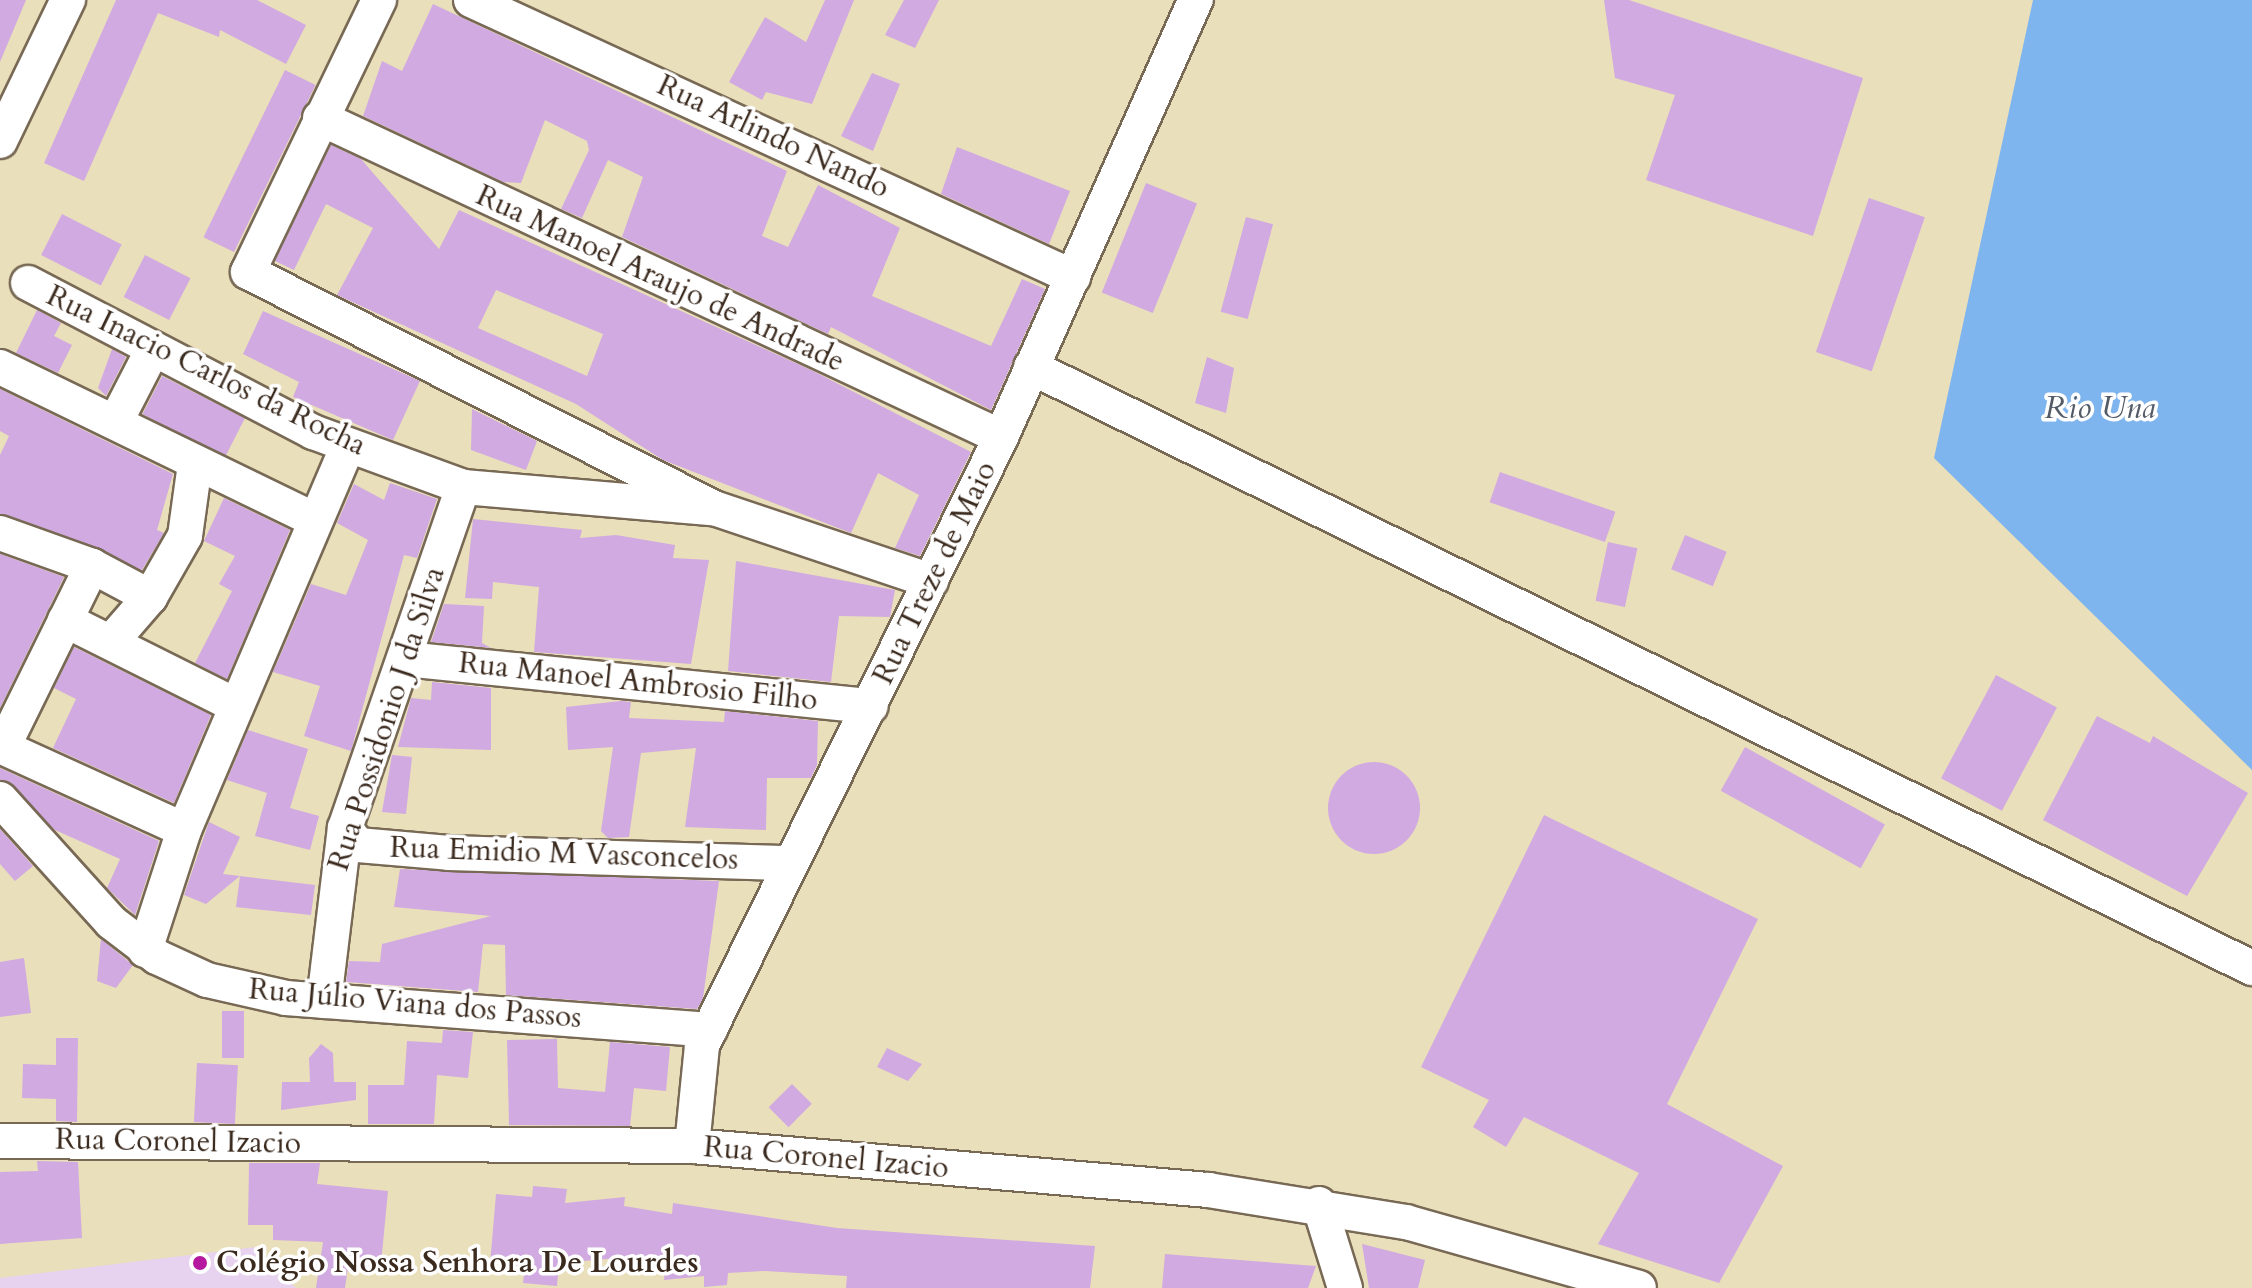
<!DOCTYPE html>
<meta charset="utf-8">
<style>
body{margin:0}
#map{position:relative;width:2252px;height:1288px;overflow:hidden;background:#eadfbb;font-family:Cardo,serif}
div>[style]{position:absolute}
[style*='--x']{left:calc(var(--x)*1px);top:calc(var(--y)*1px);width:calc(var(--w)*1px);rotate:calc(var(--a)*1deg)}
.built>*{inset:0;background:#e7d2ef}
.water>*{inset:0;background:#7fb5ee}
.building>*{inset:0;background:#d0aae0;transform-origin:0 0}
.round{border-radius:50%}
.roads{filter:drop-shadow(2px 0 #786955) drop-shadow(-2px 0 #786955) drop-shadow(0 2px #786955) drop-shadow(0 -2px #786955)}
.minor>*{height:34px;margin:-17px;padding:0 17px;transform-origin:17px;border-radius:17px;background:#fff}
.dots>*{width:22px;height:22px;translate:-50% -50%;box-sizing:border-box;border:4px solid #fff;border-radius:50%}
span{translate:-50% -50%;white-space:nowrap;text-align:center;line-height:1.15;-webkit-text-stroke:7px #fff;paint-order:stroke}
.street-label{font-size:30px;color:#3b2a1e}
.poi-label{font-size:30px;color:#3b2a1e;font-weight:700}
.left{translate:0 -50%;text-align:left}
.water-label{font-size:32px;color:#535b67;font-style:italic}
</style>
<div id="map">
<div class="built">
<i style="clip-path:polygon(257px 1247px,296px 1288px,0 1288px,0 1278px)"></i>
</div>
<div class="water">
<i style="clip-path:polygon(2033px 0,2252px 0,2252px 770px,1934px 458px)"></i>
</div>
<div class="building">
<i style="clip-path:polygon(0 0,26px 0,0 62px)"></i>
<i style="clip-path:polygon(116px 0,257px 0,306px 25px,286px 64px,220px 30px,219px 37px,158px 13px,84px 181px,44px 163px)"></i>
<i style="clip-path:polygon(825px 0,854px 0,812px 104px,766px 92px,762px 100px,729px 82px,765px 17px,806px 42px)"></i>
<i style="clip-path:polygon(904px 0,939px 0,915px 48px,885px 35px)"></i>
<i style="clip-path:polygon(1604px 0,1629px 0,1863px 78px,1813px 236px,1646px 180px,1675px 95px,1615px 78px)"></i>
<i style="clip-path:polygon(433px 4px,787px 171px,762px 236px,788px 247px,818px 185px,900px 228px,872px 296px,991px 346px,1022px 279px,1045px 289px,991px 410px,831px 327px,828px 334px,622px 237px,643px 177px,608px 160px,582px 218px,561px 209px,589px 150px,587px 141px,545px 120px,521px 183px,503px 182px,363px 116px,382px 61px,402px 71px)"></i>
<i style="left:285px;top:70px;width:34px;height:186px;rotate:26deg"></i>
<i style="clip-path:polygon(872px 73px,900px 84px,873px 151px,841px 136px)"></i>
<i style="clip-path:polygon(evenodd,331px 145px,361px 159px,439px 249px,459px 210px,813px 371px,971px 452px,920px 556px,895px 548px,919px 495px,878px 473px,851px 533px,663px 460px,576px 404px,337px 295px,373px 228px,326px 204px,294px 270px,275px 261px,331px 145px,496px 290px,603px 334px,587px 376px,478px 328px,496px 290px)"></i>
<i style="clip-path:polygon(957px 147px,1070px 191px,1049px 244px,941px 194px)"></i>
<i style="left:1146px;top:183px;width:55px;height:118px;rotate:22deg"></i>
<i style="left:1869px;top:198px;width:59px;height:163px;rotate:19deg"></i>
<i style="left:62px;top:214px;width:67px;height:46px;rotate:27deg"></i>
<i style="left:1246px;top:217px;width:28px;height:98px;rotate:15deg"></i>
<i style="left:145px;top:255px;width:51px;height:47px;rotate:27deg"></i>
<i style="clip-path:polygon(37px 310px,61px 323px,54px 336px,72px 345px,58px 373px,16px 353px)"></i>
<i style="clip-path:polygon(263px 311px,420px 381px,393px 440px,293px 397px,299px 382px,243px 354px)"></i>
<i style="clip-path:polygon(112px 349px,126px 357px,106px 396px,98px 388px)"></i>
<i style="clip-path:polygon(1207px 357px,1234px 368px,1226px 413px,1195px 403px)"></i>
<i style="left:162px;top:376px;width:93px;height:43px;rotate:27deg"></i>
<i style="clip-path:polygon(0 389px,173px 474px,157px 530px,164px 533px,142px 570px,0 514px,0 455px,9px 436px,0 431px)"></i>
<i style="clip-path:polygon(472px 409px,537px 441px,526px 470px,471px 450px)"></i>
<i style="left:1500px;top:472px;width:122px;height:32px;rotate:19deg"></i>
<i style="clip-path:polygon(390px 483px,437px 499px,417px 558px,404px 555px,351px 751px,304px 736px,320px 686px,273px 672px,311px 584px,346px 595px,368px 540px,337px 523px,354px 484px,384px 500px)"></i>
<i style="clip-path:polygon(224px 498px,290px 530px,227px 679px,195px 663px,232px 591px,219px 584px,235px 556px,204px 541px)"></i>
<i style="clip-path:polygon(473px 519px,582px 530px,580px 538px,616px 535px,675px 545px,673px 558px,709px 560px,691px 664px,534px 652px,539px 587px,493px 582px,492px 599px,465px 598px)"></i>
<i style="left:1685px;top:535px;width:45px;height:37px;rotate:22deg"></i>
<i style="left:1608px;top:542px;width:30px;height:60px;rotate:12deg"></i>
<i style="clip-path:polygon(0 554px,64px 577px,0 708px)"></i>
<i style="clip-path:polygon(736px 561px,895px 590px,890px 617px,839px 616px,831px 682px,728px 671px)"></i>
<i style="clip-path:polygon(444px 604px,484px 606px,482px 643px,491px 648px,431px 642px)"></i>
<i style="clip-path:polygon(74px 647px,211px 715px,174px 803px,53px 748px,76px 699px,54px 688px)"></i>
<i style="left:1996px;top:675px;width:69px;height:117px;rotate:28deg"></i>
<i style="clip-path:polygon(432px 682px,491px 688px,491px 750px,398px 747px,411px 698px,431px 700px)"></i>
<i style="clip-path:polygon(621px 701px,631px 702px,629px 718px,724px 722px,725px 711px,818px 721px,817px 765px,811px 778px,767px 778px,766px 830px,685px 827px,696px 748px,641px 753px,629px 837px,608px 838px,601px 831px,613px 747px,568px 750px,566px 707px)"></i>
<i style="clip-path:polygon(2097px 716px,2150px 743px,2153px 736px,2248px 793px,2187px 896px,2043px 820px)"></i>
<i style="clip-path:polygon(248px 730px,308px 749px,290px 808px,319px 816px,310px 850px,255px 836px,267px 793px,227px 780px)"></i>
<i style="left:1745px;top:747px;width:160px;height:50px;rotate:29deg"></i>
<i style="clip-path:polygon(392px 755px,412px 757px,406px 814px,382px 812px)"></i>
<i class="round" style="left:1328px;top:762px;width:92px;height:92px"></i>
<i style="clip-path:polygon(0 768px,159px 841px,135px 915px,107px 888px,120px 859px,55px 830px,0 780px)"></i>
<i style="clip-path:polygon(1544px 815px,1758px 919px,1667px 1104px,1783px 1166px,1719px 1283px,1598px 1244px,1639px 1173px,1524px 1117px,1506px 1147px,1473px 1127px,1489px 1100px,1421px 1067px)"></i>
<i style="clip-path:polygon(209px 822px,240px 837px,223px 874px,315px 885px,311px 915px,236px 907px,240px 876px,206px 904px,184px 895px)"></i>
<i style="clip-path:polygon(0 829px,33px 866px,15px 881px,0 864px)"></i>
<i style="clip-path:polygon(400px 869px,719px 881px,703px 998px,697px 1009px,506px 995px,505px 945px,483px 944px,478px 992px,346px 982px,349px 961px,380px 962px,382px 944px,491px 916px,394px 907px)"></i>
<i style="clip-path:polygon(101px 939px,133px 965px,116px 988px,97px 981px)"></i>
<i style="clip-path:polygon(24px 958px,31px 1013px,0 1017px,0 962px)"></i>
<i style="left:222px;top:1011px;width:22px;height:47px"></i>
<i style="clip-path:polygon(443px 1030px,473px 1032px,468px 1078px,437px 1075px,434px 1124px,368px 1124px,368px 1085px,404px 1085px,407px 1041px,442px 1043px)"></i>
<i style="clip-path:polygon(56px 1038px,78px 1038px,77px 1122px,56px 1121px,56px 1099px,22px 1098px,23px 1064px,56px 1065px)"></i>
<i style="clip-path:polygon(557px 1039px,558px 1088px,605px 1092px,610px 1042px,670px 1047px,666px 1091px,634px 1088px,630px 1126px,509px 1125px,507px 1040px)"></i>
<i style="clip-path:polygon(321px 1044px,333px 1053px,334px 1082px,356px 1082px,356px 1100px,281px 1110px,282px 1082px,310px 1082px,309px 1058px)"></i>
<i style="clip-path:polygon(887px 1048px,922px 1064px,908px 1081px,877px 1067px)"></i>
<i style="left:197px;top:1063px;width:41px;height:59px;rotate:3deg"></i>
<i style="left:792px;top:1084px;width:28px;height:33px;rotate:45deg"></i>
<i style="clip-path:polygon(37px 1161px,78px 1162px,82px 1238px,0 1244px,0 1172px,38px 1171px)"></i>
<i style="clip-path:polygon(249px 1163px,320px 1163px,317px 1184px,388px 1191px,381px 1264px,349px 1260px,345px 1288px,316px 1288px,323px 1242px,273px 1240px,273px 1225px,248px 1225px)"></i>
<i style="clip-path:polygon(533px 1186px,567px 1189px,565px 1203px,625px 1197px,624px 1206px,672px 1214px,673px 1203px,837px 1228px,1095px 1246px,1090px 1288px,846px 1288px,847px 1276px,765px 1271px,728px 1273px,727px 1285px,704px 1287px,704px 1276px,664px 1280px,665px 1272px,630px 1271px,632px 1257px,559px 1263px,557px 1286px,523px 1283px,525px 1266px,490px 1264px,496px 1194px,532px 1197px)"></i>
<i style="clip-path:polygon(1362px 1244px,1425px 1260px,1418px 1288px,1369px 1288px)"></i>
<i style="clip-path:polygon(1165px 1254px,1214px 1258px,1316px 1266px,1308px 1288px,1162px 1288px)"></i>
</div>
<div class="roads">
<div class="minor">
<i style="--x:379;--y:0;--w:302;--a:115.7"></i>
<i style="--x:248;--y:272;--w:522;--a:26.86"></i>
<i style="--x:714;--y:508;--w:229;--a:18.6"></i>
<i style="--x:471;--y:0;--w:663;--a:24.71"></i>
<i style="--x:320;--y:118;--w:752;--a:25.1"></i>
<i style="--x:0;--y:141;--w:157;--a:-64.3"></i>
<i style="--x:28;--y:283;--w:322;--a:27.6"></i>
<i style="--x:313;--y:432;--w:160;--a:20.1"></i>
<i style="--x:463;--y:487;--w:248;--a:4.9"></i>
<i style="--x:0;--y:367;--w:348;--a:25.9"></i>
<i style="--x:1031;--y:367;--w:1361;--a:26.21"></i>
<i style="--x:116;--y:421;--w:81;--a:-62.8"></i>
<i style="--x:0;--y:533;--w:98;--a:19.7"></i>
<i style="--x:92;--y:566;--w:66;--a:28.1"></i>
<i style="--x:65;--y:620;--w:190;--a:26.6"></i>
<i style="--x:111;--y:642;--w:60;--a:-49.1"></i>
<i style="--x:150;--y:597;--w:70;--a:-60.2"></i>
<i style="--x:185;--y:536;--w:73;--a:-82.1"></i>
<i style="--x:405;--y:659;--w:468;--a:5.8"></i>
<i style="--x:0;--y:746;--w:202;--a:24.5"></i>
<i style="--x:3;--y:747;--w:202;--a:-63.8"></i>
<i style="--x:0;--y:799;--w:166;--a:47.9"></i>
<i style="--x:111;--y:922;--w:58;--a:37.3"></i>
<i style="--x:157;--y:957;--w:55;--a:24.7"></i>
<i style="--x:207;--y:980;--w:81;--a:12.8"></i>
<i style="--x:286;--y:998;--w:425;--a:4.3"></i>
<i style="--x:345;--y:828;--w:21;--a:53"></i>
<i style="--x:358;--y:845;--w:91;--a:5"></i>
<i style="--x:449;--y:853;--w:342;--a:1.7"></i>
<i style="--x:145;--y:950;--w:126;--a:-72"></i>
<i style="--x:184;--y:830;--w:418;--a:-66.9"></i>
<i style="--x:324;--y:1001;--w:174;--a:-83.1"></i>
<i style="--x:345;--y:828;--w:361;--a:-70.9"></i>
<i style="--x:0;--y:1141;--w:692;--a:0.41"></i>
<i style="--x:692;--y:1146;--w:518;--a:4.87"></i>
<i style="--x:1208;--y:1190;--w:201;--a:9.2"></i>
<i style="--x:1406;--y:1222;--w:242;--a:15.8"></i>
<i style="--x:692;--y:1146;--w:101;--a:-84.3"></i>
<i style="--x:702;--y:1045;--w:678;--a:-63.81"></i>
<i style="--x:1001;--y:437;--w:479;--a:-66"></i>
<i style="--x:1319;--y:1204;--w:88;--a:72.8"></i>
</div>
</div>
<div class="dots">
<i style="left:200px;top:1263px;background:#b5179e"></i>
</div>
<div class="street-label">
<span style="left:773px;top:137px;rotate:25deg">Rua Arlindo Nando</span>
<span style="left:660px;top:279px;rotate:25deg">Rua Manoel Araujo de Andrade</span>
<span style="left:206px;top:371px;rotate:26deg">Rua Inacio Carlos da Rocha</span>
<span style="left:935px;top:573px;rotate:-64deg">Rua Treze de Maio</span>
<span style="left:638px;top:682px;rotate:6deg">Rua Manoel Ambrosio Filho</span>
<span style="left:387px;top:719px;rotate:-72deg">Rua Possidonio J da Silva</span>
<span style="left:564px;top:854px;rotate:2deg">Rua Emidio M Vasconcelos</span>
<span style="left:415px;top:1004px;rotate:5deg">Rua Júlio Viana dos Passos</span>
<span style="left:178px;top:1142px;rotate:1deg">Rua Coronel Izacio</span>
<span style="left:826px;top:1158px;rotate:5deg">Rua Coronel Izacio</span>
</div>
<div class="poi-label">
<span class="left" style="left:216px;top:1263px">Colégio Nossa Senhora De Lourdes</span>
</div>
<div class="water-label">
<span style="left:2100px;top:408px">Rio Una</span>
</div>
</div>
